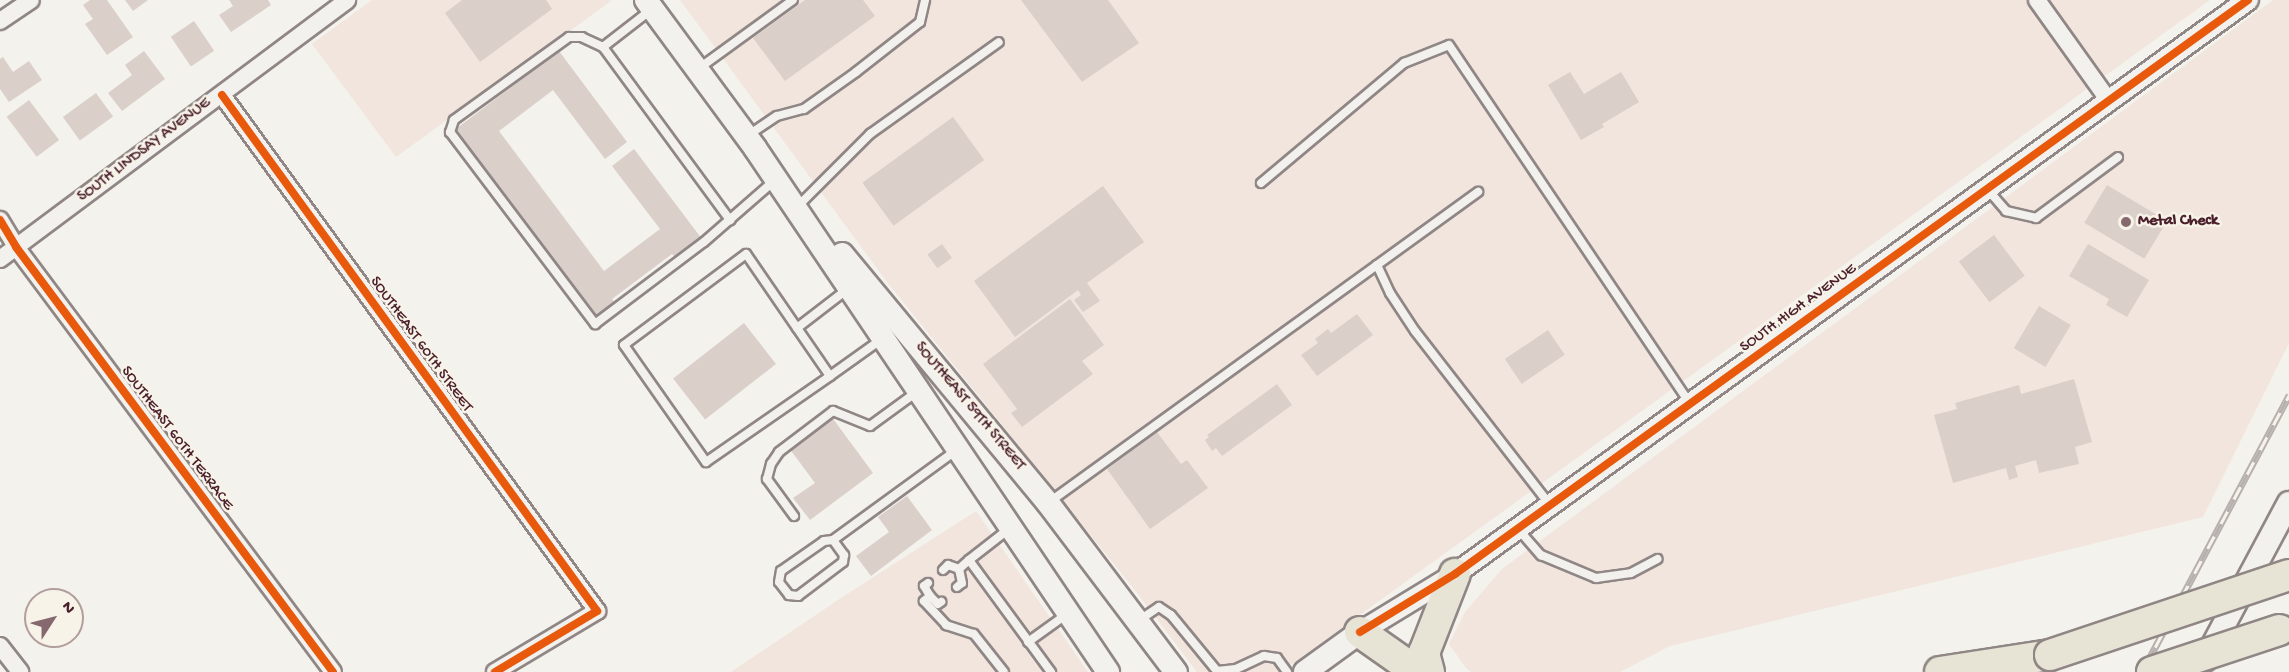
<!DOCTYPE html>
<style>
body{margin:0}
#map{position:relative;width:2289px;height:672px;overflow:hidden;background:#f4f2ec;font-family:"Gochi Hand",sans-serif}
div>[style]{position:absolute}
[style*='--x']{left:calc(var(--x)*1px);top:calc(var(--y)*1px);width:calc(var(--w)*1px);rotate:calc(var(--a)*1deg)}
.built>*{inset:0;background:#f1e5dd}
.building>*{inset:0;background:#dbcfca;transform-origin:0 0}
.roads{filter:drop-shadow(2px 0 #8f8685) drop-shadow(-2px 0 #8f8685) drop-shadow(0 2px #8f8685) drop-shadow(0 -2px #8f8685)}
.service>*{height:8px;margin:-4px;padding:0 4px;transform-origin:4px;border-radius:4px;background:#f2f1ed}
.minor>*{height:16px;margin:-8px;padding:0 8px;transform-origin:8px;border-radius:8px;background:#f2f1ed}
.tertiary>*{height:20px;margin:-10px;padding:0 10px;transform-origin:10px;border-radius:10px;background:#f2f1ed}
.secondary>*{height:22px;margin:-11px;padding:0 11px;transform-origin:11px;border-radius:11px;background:#f2f1ed}
.motorway>*{height:30px;margin:-15px;padding:0 15px;transform-origin:15px;border-radius:15px;background:#e7e4d5}
.rail>*{height:7px;margin-top:-3.5px;transform-origin:0;background:repeating-linear-gradient(90deg,#f7f3e8 0 14px,#b6b0ae 0 28px);box-sizing:border-box;border-block:2px solid #b6b0ae}
.bridges{filter:drop-shadow(2px 0 #8f8685) drop-shadow(-2px 0 #8f8685) drop-shadow(0 2px #8f8685) drop-shadow(0 -2px #8f8685)}
.motorway-bridge>*{height:30px;margin:-15px;padding:0 15px;transform-origin:15px;border-radius:15px;background:#e7e4d5}
.cycleway>*{height:8px;margin:-4px;padding:0 4px;transform-origin:4px;border-radius:4px;background:#e8590c}
.dots>*{width:16px;height:16px;translate:-50% -50%;box-sizing:border-box;border:3px solid #f7f3e8;border-radius:50%}
span{translate:-50% -50%;white-space:nowrap;text-align:center;line-height:1.15;-webkit-text-stroke:5px #f7f3e8;paint-order:stroke}
.street-label{font-size:16px;color:#4a1f2b}
.poi-label{font-size:16px;color:#4a1f2b;font-weight:700}
.left{translate:0 -50%;text-align:left}
.north{position:absolute;left:24px;top:588px;width:60px;height:60px;box-sizing:border-box;background:#f7f3e8;border:2px solid #b29e9c;border-radius:50%;rotate:54deg;font-size:16px;font-weight:700;line-height:24px;text-align:center;color:#4a1f2b}
.north::after{content:'';display:block;margin:auto;width:21px;height:27px;background:#86696f;clip-path:polygon(50% 0,100% 100%,50% 72%,0 100%)}
</style>
<div id="map">
<div class="built">
<i style="clip-path:polygon(372px 0,611px 0,611px 1px,396px 157px,312px 44px)"></i>
<i style="clip-path:polygon(680px 0,2210px 0,1281px 672px,1197px 672px,1134px 589px,887px 282px)"></i>
<i style="clip-path:polygon(2273px 0,2289px 0,2289px 343px,2203px 517px,1670px 646px,1620px 672px,1471px 672px,1466px 668px,1449px 644px,1465px 612px,1502px 569px)"></i>
<i style="clip-path:polygon(976px 511px,1088px 672px,731px 672px,841px 598px)"></i>
</div>
<div class="building">
<i style="clip-path:polygon(90px 0,107px 0,133px 37px,107px 55px,85px 24px,93px 19px,83px 5px)"></i>
<i style="clip-path:polygon(125px 0,148px 0,133px 11px)"></i>
<i style="clip-path:polygon(229px 0,268px 0,271px 5px,231px 32px,219px 15px,233px 6px)"></i>
<i style="clip-path:polygon(462px 0,546px 0,552px 9px,480px 62px,445px 13px)"></i>
<i style="clip-path:polygon(805px 0,863px 0,875px 16px,785px 81px,753px 38px)"></i>
<i style="clip-path:polygon(1021px 0,1108px 0,1139px 43px,1082px 82px)"></i>
<i style="left:194px;top:21px;width:36px;height:28px;rotate:56deg"></i>
<i style="clip-path:polygon(144px 51px,165px 79px,122px 111px,108px 93px,132px 75px,125px 65px)"></i>
<i style="clip-path:polygon(559px 51px,627px 142px,605px 159px,553px 90px,499px 131px,604px 271px,660px 229px,612px 166px,634px 149px,702px 239px,676px 258px,672px 254px,612px 299px,617px 305px,598px 320px,453px 131px)"></i>
<i style="clip-path:polygon(3px 57px,13px 72px,29px 61px,42px 80px,9px 102px,0 89px,0 59px)"></i>
<i style="clip-path:polygon(1570px 72px,1584px 94px,1621px 72px,1639px 102px,1602px 124px,1604px 127px,1581px 140px,1548px 85px)"></i>
<i style="left:96px;top:93px;width:29px;height:41px;rotate:54deg"></i>
<i style="left:29px;top:100px;width:50px;height:28px;rotate:53deg"></i>
<i style="left:953px;top:117px;width:53px;height:112px;rotate:54deg"></i>
<i style="left:2107px;top:185px;width:70px;height:44px;rotate:31deg"></i>
<i style="clip-path:polygon(1103px 186px,1144px 242px,1087px 283px,1100px 301px,1083px 312px,1074px 300px,1081px 295px,1078px 290px,1015px 337px,974px 281px)"></i>
<i style="left:1994px;top:235px;width:51px;height:44px;rotate:53deg"></i>
<i style="left:942px;top:244px;width:17px;height:18px;rotate:54deg"></i>
<i style="clip-path:polygon(2088px 244px,2149px 280px,2127px 317px,2106px 305px,2109px 299px,2069px 276px)"></i>
<i style="clip-path:polygon(1070px 299px,1104px 345px,1082px 361px,1093px 374px,1022px 427px,1011px 413px,1017px 409px,983px 364px)"></i>
<i style="left:2039px;top:306px;width:37px;height:49px;rotate:31deg"></i>
<i style="clip-path:polygon(1357px 314px,1373px 335px,1317px 376px,1301px 355px,1318px 343px,1315px 339px,1328px 329px,1331px 333px)"></i>
<i style="left:744px;top:323px;width:52px;height:90px;rotate:52deg"></i>
<i style="left:1548px;top:330px;width:30px;height:52px;rotate:56deg"></i>
<i style="clip-path:polygon(2074px 379px,2092px 442px,2075px 447px,2079px 464px,2039px 473px,2036px 460px,2015px 466px,2018px 477px,2009px 480px,2006px 468px,1953px 483px,1934px 415px,1957px 409px,1955px 403px,2019px 385px,2021px 394px)"></i>
<i style="clip-path:polygon(1277px 384px,1292px 405px,1222px 456px,1216px 448px,1212px 451px,1205px 440px,1209px 437px,1207px 435px)"></i>
<i style="clip-path:polygon(831px 416px,873px 473px,810px 520px,793px 498px,815px 483px,789px 448px)"></i>
<i style="clip-path:polygon(1157px 432px,1181px 464px,1187px 460px,1208px 488px,1150px 529px,1107px 469px)"></i>
<i style="clip-path:polygon(907px 496px,932px 530px,871px 576px,856px 556px,889px 532px,878px 517px)"></i>
</div>
<div class="roads">
<div class="service">
<i style="--x:652;--y:9;--w:62;--a:142.2"></i>
<i style="--x:603;--y:47;--w:23;--a:-155"></i>
<i style="--x:582;--y:37;--w:13;--a:180"></i>
<i style="--x:569;--y:37;--w:142;--a:144.2"></i>
<i style="--x:454;--y:120;--w:13;--a:108"></i>
<i style="--x:450;--y:132;--w:241;--a:52.9"></i>
<i style="--x:595;--y:324;--w:136;--a:-37"></i>
<i style="--x:704;--y:242;--w:93;--a:-41.1"></i>
<i style="--x:603;--y:47;--w:215;--a:53.7"></i>
<i style="--x:698;--y:69;--w:117;--a:-36"></i>
<i style="--x:747;--y:136;--w:36;--a:-34"></i>
<i style="--x:777;--y:116;--w:28;--a:-15"></i>
<i style="--x:804;--y:109;--w:64;--a:-35.4"></i>
<i style="--x:856;--y:72;--w:81;--a:-38"></i>
<i style="--x:920;--y:22;--w:23;--a:-77"></i>
<i style="--x:1261;--y:183;--w:187;--a:-40"></i>
<i style="--x:1404;--y:63;--w:48;--a:-21.8"></i>
<i style="--x:1449;--y:45;--w:432;--a:56.1"></i>
<i style="--x:1988;--y:190;--w:28;--a:49"></i>
<i style="--x:2006;--y:211;--w:31;--a:13"></i>
<i style="--x:2036;--y:218;--w:102;--a:-36.6"></i>
<i style="--x:801;--y:203;--w:98;--a:-45"></i>
<i style="--x:870;--y:134;--w:158;--a:-35.5"></i>
<i style="--x:1377;--y:265;--w:31;--a:65"></i>
<i style="--x:1390;--y:293;--w:45;--a:56.7"></i>
<i style="--x:1415;--y:331;--w:220;--a:52.2"></i>
<i style="--x:797;--y:328;--w:66;--a:-37.6"></i>
<i style="--x:830;--y:376;--w:148;--a:-124.5"></i>
<i style="--x:746;--y:254;--w:152;--a:143.3"></i>
<i style="--x:624;--y:345;--w:143;--a:55"></i>
<i style="--x:706;--y:462;--w:151;--a:-34.7"></i>
<i style="--x:830;--y:376;--w:65;--a:-35.6"></i>
<i style="--x:1048;--y:503;--w:531;--a:-35.88"></i>
<i style="--x:794;--y:516;--w:46;--a:-126.1"></i>
<i style="--x:767;--y:479;--w:16;--a:-75"></i>
<i style="--x:771;--y:464;--w:14;--a:-56"></i>
<i style="--x:779;--y:452;--w:68;--a:-37.2"></i>
<i style="--x:833;--y:411;--w:40;--a:22"></i>
<i style="--x:870;--y:426;--w:59;--a:-36.1"></i>
<i style="--x:1010;--y:528;--w:52;--a:142"></i>
<i style="--x:969;--y:560;--w:139;--a:53.8"></i>
<i style="--x:1518;--y:529;--w:35;--a:49"></i>
<i style="--x:1541;--y:555;--w:60;--a:22.7"></i>
<i style="--x:1596;--y:578;--w:35;--a:-8"></i>
<i style="--x:1631;--y:573;--w:30;--a:-28"></i>
<i style="--x:833;--y:540;--w:19;--a:54"></i>
<i style="--x:844;--y:555;--w:7;--a:98"></i>
<i style="--x:843;--y:562;--w:56;--a:142.9"></i>
<i style="--x:798;--y:596;--w:9;--a:-174"></i>
<i style="--x:789;--y:595;--w:16;--a:-128"></i>
<i style="--x:779;--y:582;--w:11;--a:-80"></i>
<i style="--x:781;--y:571;--w:52;--a:-34.9"></i>
<i style="--x:824;--y:541;--w:9;--a:-6"></i>
<i style="--x:833;--y:540;--w:155;--a:-36.1"></i>
<i style="--x:943;--y:570;--w:7;--a:-45"></i>
<i style="--x:948;--y:565;--w:12;--a:20"></i>
<i style="--x:959;--y:569;--w:13;--a:-42"></i>
<i style="--x:928;--y:583;--w:5;--a:143"></i>
<i style="--x:924;--y:586;--w:12;--a:59"></i>
<i style="--x:930;--y:596;--w:11;--a:45"></i>
<i style="--x:938;--y:604;--w:4;--a:-34"></i>
<i style="--x:957;--y:587;--w:6;--a:-39"></i>
<i style="--x:962;--y:583;--w:14;--a:-102"></i>
<i style="--x:930;--y:596;--w:8;--a:140"></i>
<i style="--x:924;--y:601;--w:33;--a:47"></i>
<i style="--x:946;--y:625;--w:29;--a:18"></i>
<i style="--x:974;--y:634;--w:48;--a:51.7"></i>
<i style="--x:1138;--y:621;--w:25;--a:-34"></i>
<i style="--x:1159;--y:607;--w:14;--a:34"></i>
<i style="--x:1171;--y:615;--w:72;--a:50.6"></i>
<i style="--x:1217;--y:671;--w:19;--a:-6"></i>
<i style="--x:1236;--y:669;--w:31;--a:-25"></i>
<i style="--x:1264;--y:656;--w:13;--a:9"></i>
<i style="--x:1277;--y:658;--w:17;--a:54"></i>
<i style="--x:1028;--y:642;--w:48;--a:-35.7"></i>
</div>
<div class="minor">
<i style="--x:2037;--y:0;--w:124;--a:54.5"></i>
<i style="--x:0;--y:21;--w:37;--a:-34"></i>
<i style="--x:222;--y:95;--w:638;--a:53.99"></i>
<i style="--x:597;--y:611;--w:119;--a:149.1"></i>
<i style="--x:0;--y:220;--w:31;--a:59"></i>
<i style="--x:16;--y:247;--w:530;--a:53.28"></i>
<i style="--x:0;--y:259;--w:433;--a:-36.7"></i>
<i style="--x:0;--y:646;--w:33;--a:52"></i>
</div>
<div class="tertiary">
<i style="--x:1360;--y:632;--w:111;--a:-31.4"></i>
<i style="--x:1455;--y:574;--w:979;--a:-35.9"></i>
</div>
<div class="secondary">
<i style="--x:646;--y:0;--w:184;--a:53.6"></i>
<i style="--x:755;--y:148;--w:632;--a:56.03"></i>
<i style="--x:842;--y:254;--w:323;--a:50.4"></i>
<i style="--x:1048;--y:503;--w:212;--a:52.9"></i>
<i style="--x:2205;--y:660;--w:178;--a:-61.9"></i>
<i style="--x:1305;--y:672;--w:68;--a:-36"></i>
</div>
<div class="motorway">
<i style="--x:1360;--y:632;--w:70;--a:35.1"></i>
<i style="--x:1429;--y:672;--w:20;--a:-105"></i>
<i style="--x:1424;--y:653;--w:85;--a:-68.6"></i>
<i style="--x:1940;--y:672;--w:111;--a:-8.8"></i>
</div>
</div>
<div class="rail">
<i style="--x:2142;--y:672;--w:314;--a:-62"></i>
</div>
<div class="bridges">
<div class="motorway-bridge">
<i style="--x:2050;--y:655;--w:252;--a:-18.5"></i>
<i style="--x:2152;--y:672;--w:134;--a:-18.3"></i>
</div>
</div>
<div class="cycleway">
<i style="--x:222;--y:95;--w:638;--a:53.99"></i>
<i style="--x:597;--y:611;--w:119;--a:149.1"></i>
<i style="--x:0;--y:220;--w:31;--a:59"></i>
<i style="--x:16;--y:247;--w:530;--a:53.28"></i>
<i style="--x:1360;--y:632;--w:111;--a:-31.4"></i>
<i style="--x:1455;--y:574;--w:979;--a:-35.9"></i>
</div>
<div class="dots">
<i style="left:2126px;top:222px;background:#86696f"></i>
</div>
<div class="street-label">
<span style="left:145px;top:151px;rotate:-37deg">SOUTH LINDSAY AVENUE</span>
<span style="left:1799px;top:309px;rotate:-36deg">SOUTH HIGH AVENUE</span>
<span style="left:420px;top:345px;rotate:54deg">SOUTHEAST 60TH STREET</span>
<span style="left:969px;top:407px;rotate:50deg">SOUTHEAST 59TH STREET</span>
<span style="left:176px;top:439px;rotate:53deg">SOUTHEAST 60TH TERRACE</span>
</div>
<div class="poi-label">
<span class="left" style="left:2138px;top:222px">Metal Check</span>
</div>
<div class="north">N</div>
</div>
